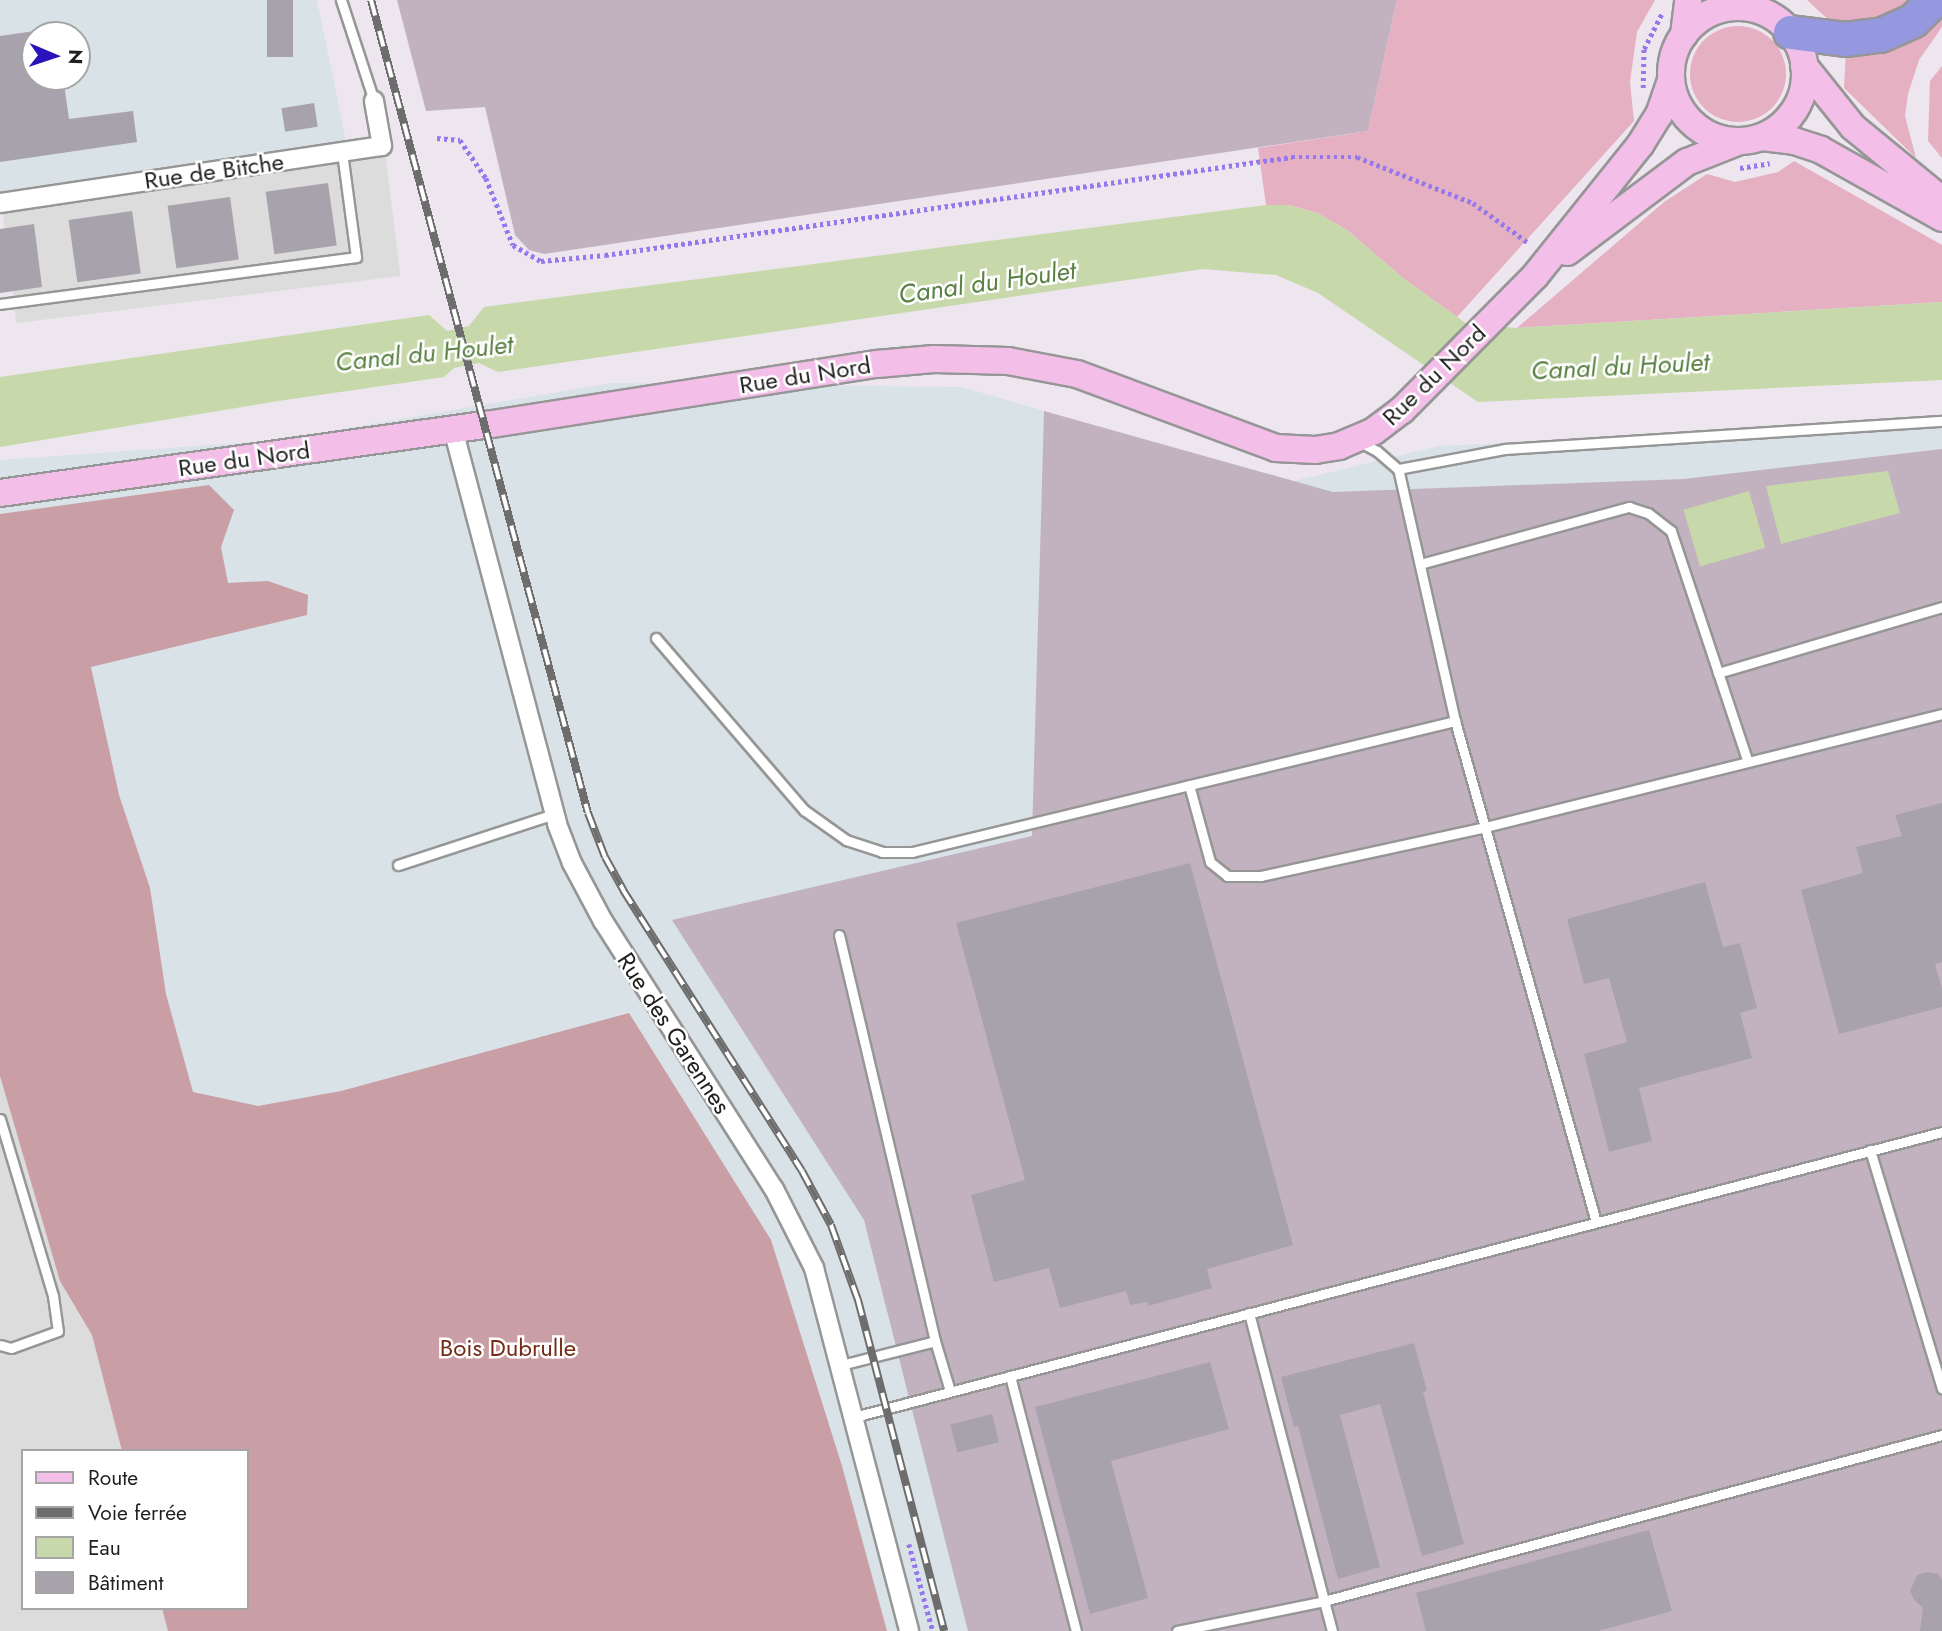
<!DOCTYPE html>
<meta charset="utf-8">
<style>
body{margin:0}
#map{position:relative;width:1942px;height:1631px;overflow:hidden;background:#ede6ee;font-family:Jost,sans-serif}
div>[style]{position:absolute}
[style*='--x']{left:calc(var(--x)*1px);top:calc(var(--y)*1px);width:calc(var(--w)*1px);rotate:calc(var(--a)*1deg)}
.residential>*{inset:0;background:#dcdcdc;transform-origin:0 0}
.industrial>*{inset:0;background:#d8e2e7}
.construction>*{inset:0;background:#c2b2c0}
.grass>*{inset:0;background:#e4b0c2}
.round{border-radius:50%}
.forest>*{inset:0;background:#ca9ea5}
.water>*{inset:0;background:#c7d8aa;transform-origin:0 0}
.building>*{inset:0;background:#a8a2ac;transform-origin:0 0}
.path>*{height:4.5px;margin-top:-2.25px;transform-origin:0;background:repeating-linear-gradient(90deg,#9579ec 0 3.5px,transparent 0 7px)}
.roads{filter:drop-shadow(2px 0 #969696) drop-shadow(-2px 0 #969696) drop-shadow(0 2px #969696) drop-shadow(0 -2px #969696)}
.lane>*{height:9px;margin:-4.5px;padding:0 4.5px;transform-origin:4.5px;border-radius:4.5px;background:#fff}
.street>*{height:18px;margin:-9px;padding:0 9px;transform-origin:9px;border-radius:9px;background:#fff}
.secondary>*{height:26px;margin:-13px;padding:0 13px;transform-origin:13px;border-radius:13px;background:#f3bfe9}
.secondary>.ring{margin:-13px;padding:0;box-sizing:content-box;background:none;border:26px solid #f3bfe9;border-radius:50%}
.highway>*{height:33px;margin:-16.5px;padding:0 16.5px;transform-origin:16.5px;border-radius:16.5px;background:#9598de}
.rail>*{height:8px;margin-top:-4px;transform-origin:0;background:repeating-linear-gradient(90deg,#fff 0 16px,#6d6d6d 0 32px);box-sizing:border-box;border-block:2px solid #6d6d6d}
span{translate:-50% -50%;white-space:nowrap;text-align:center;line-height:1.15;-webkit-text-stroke:5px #fff;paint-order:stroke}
.street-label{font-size:24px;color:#1f1f1f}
.park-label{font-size:24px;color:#732b16}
.water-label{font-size:26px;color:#598043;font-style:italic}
.legend{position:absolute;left:21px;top:1449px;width:228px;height:161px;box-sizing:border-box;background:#fff;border:2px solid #a5a5a5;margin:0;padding:9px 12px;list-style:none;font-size:21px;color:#1f1f1f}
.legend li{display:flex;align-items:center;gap:14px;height:35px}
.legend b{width:35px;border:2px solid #a5a5a5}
.north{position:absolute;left:21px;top:21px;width:70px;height:70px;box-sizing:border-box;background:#fff;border:2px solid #a5a5a5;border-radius:50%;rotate:92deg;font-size:19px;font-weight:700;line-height:28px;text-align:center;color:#1f1f1f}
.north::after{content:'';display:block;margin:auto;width:24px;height:32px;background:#2a13ba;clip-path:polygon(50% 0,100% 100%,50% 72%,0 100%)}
</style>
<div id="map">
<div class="residential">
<i style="left:383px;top:135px;width:142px;height:387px;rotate:83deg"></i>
<i style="clip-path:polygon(0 979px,124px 1451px,23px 1451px,23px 1608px,167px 1608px,173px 1631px,0 1631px)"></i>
</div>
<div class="industrial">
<i style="clip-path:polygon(evenodd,0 0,317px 0,346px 141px,0 191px,0 0,35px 35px,77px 35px,77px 77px,35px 77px,35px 35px)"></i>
<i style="clip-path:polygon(611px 383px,962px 387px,1290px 482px,1439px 446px,1810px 430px,1942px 416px,1942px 1631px,173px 1631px,247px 1608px,247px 1451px,0 979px,0 460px,279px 440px)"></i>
</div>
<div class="construction">
<i style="clip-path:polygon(397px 0,1397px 0,1368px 131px,544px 254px,529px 250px,515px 235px,485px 107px,426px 111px)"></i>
<i style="clip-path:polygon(1044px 411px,1333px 492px,1684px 479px,1942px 449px,1942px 1631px,968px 1631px,864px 1220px,672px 920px,1032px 836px)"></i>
</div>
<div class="grass">
<i style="clip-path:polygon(1397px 0,1655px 0,1637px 32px,1630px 82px,1634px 121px,1457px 317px,1403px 278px,1347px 230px,1317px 213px,1289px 205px,1266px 205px,1258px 148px,1368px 131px)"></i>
<i style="clip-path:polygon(1807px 0,1916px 0,1870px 26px,1834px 25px)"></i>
<i style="clip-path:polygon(1942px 13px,1942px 27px,1919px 60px,1908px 94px,1905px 116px,1916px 158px,1844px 88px,1846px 49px)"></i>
<i class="round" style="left:1690px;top:26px;width:96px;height:96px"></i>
<i style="clip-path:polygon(1942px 66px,1942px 158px,1928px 141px,1930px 81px)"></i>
<i style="clip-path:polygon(1794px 161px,1942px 245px,1942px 302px,1517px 328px,1664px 202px,1707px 174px,1735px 182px,1778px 172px)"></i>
</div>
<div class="forest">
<i style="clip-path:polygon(209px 485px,234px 510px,221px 547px,228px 583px,268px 581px,308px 595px,307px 615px,91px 667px,119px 795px,150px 888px,166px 994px,193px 1092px,258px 1106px,341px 1091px,629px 1013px,771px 1240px,842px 1466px,887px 1631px,168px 1631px,162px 1608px,247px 1608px,247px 1451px,122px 1451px,92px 1335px,60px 1281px,0 1076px,0 514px)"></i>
</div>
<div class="water">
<i style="clip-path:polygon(1266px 205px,1289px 205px,1317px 213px,1347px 230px,1403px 278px,1467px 324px,1517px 328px,1942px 302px,1942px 380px,1478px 402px,1318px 293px,1276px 275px,1203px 269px,498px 372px,479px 363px,454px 368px,444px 377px,285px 400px,0 447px,0 377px,429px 315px,447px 331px,469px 326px,484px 307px)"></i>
<i style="clip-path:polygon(1888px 471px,1900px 513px,1781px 544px,1766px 486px)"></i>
<i style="left:1749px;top:491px;width:59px;height:68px;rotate:74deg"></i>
</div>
<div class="building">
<i style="left:267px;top:0;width:26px;height:57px"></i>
<i style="clip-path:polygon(35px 31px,35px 77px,63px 77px,69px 119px,133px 111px,137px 142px,0 162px,0 36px)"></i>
<i style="left:314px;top:103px;width:24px;height:33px;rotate:81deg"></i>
<i style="left:328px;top:183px;width:63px;height:63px;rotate:82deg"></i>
<i style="left:230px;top:197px;width:63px;height:63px;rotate:82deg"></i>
<i style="left:132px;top:211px;width:63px;height:64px;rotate:82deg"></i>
<i style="clip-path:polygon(34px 224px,42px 287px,0 293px,0 229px)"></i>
<i style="clip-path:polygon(1942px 803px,1942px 962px,1935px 964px,1942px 989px,1942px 1007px,1839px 1034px,1801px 890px,1863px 873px,1856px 847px,1902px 836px,1895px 815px)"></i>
<i style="clip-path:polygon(1190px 863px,1293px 1245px,1207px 1269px,1212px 1288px,1148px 1306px,1147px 1302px,1130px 1305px,1126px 1291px,1060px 1308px,1049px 1268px,994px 1282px,971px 1195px,1025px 1180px,956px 923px)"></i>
<i style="clip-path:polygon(1705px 882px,1723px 947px,1740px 943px,1757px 1008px,1740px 1013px,1752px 1058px,1639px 1088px,1652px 1141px,1609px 1152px,1584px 1054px,1627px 1042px,1609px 978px,1584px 984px,1567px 919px)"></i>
<i style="clip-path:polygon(1414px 1343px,1427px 1391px,1423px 1392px,1464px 1544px,1422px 1556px,1380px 1404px,1340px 1415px,1380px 1567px,1338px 1579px,1298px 1426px,1294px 1427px,1281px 1377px)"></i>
<i style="clip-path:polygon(1210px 1362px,1229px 1429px,1111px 1461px,1148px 1598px,1090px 1614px,1035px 1407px)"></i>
<i style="left:992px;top:1414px;width:29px;height:43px;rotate:76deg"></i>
<i style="clip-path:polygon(1649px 1530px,1672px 1611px,1598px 1631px,1426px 1631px,1416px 1593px)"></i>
<i style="clip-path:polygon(1927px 1572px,1938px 1574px,1942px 1580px,1942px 1631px,1920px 1631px,1923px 1608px,1914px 1600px,1910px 1591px,1917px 1575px)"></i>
</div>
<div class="path">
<i style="--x:1643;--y:88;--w:39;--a:-89"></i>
<i style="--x:1644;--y:49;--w:40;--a:-63.4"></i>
<i style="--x:437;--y:138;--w:23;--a:5"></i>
<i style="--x:460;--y:140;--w:46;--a:55.6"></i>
<i style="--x:486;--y:178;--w:72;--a:68.1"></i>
<i style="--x:513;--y:245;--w:32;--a:30"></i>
<i style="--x:541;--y:261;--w:64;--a:-5.4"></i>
<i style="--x:605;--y:255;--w:694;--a:-8.12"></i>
<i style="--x:1292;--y:157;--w:65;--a:0"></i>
<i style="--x:1357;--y:157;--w:125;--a:21.6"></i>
<i style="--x:1473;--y:203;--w:70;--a:35.7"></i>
<i style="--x:1740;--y:168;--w:30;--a:-9"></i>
<i style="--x:909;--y:1544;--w:90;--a:74.6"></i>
</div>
<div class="roads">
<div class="lane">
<i style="--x:341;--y:0;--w:106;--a:71.9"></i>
<i style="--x:0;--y:304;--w:359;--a:-7.5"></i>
<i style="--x:356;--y:257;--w:106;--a:-97.6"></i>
<i style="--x:1360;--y:442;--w:19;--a:28"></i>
<i style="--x:1377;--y:451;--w:28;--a:41"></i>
<i style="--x:1420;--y:564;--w:217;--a:-15.3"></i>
<i style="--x:1629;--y:507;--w:20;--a:18"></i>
<i style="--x:1648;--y:513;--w:29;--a:38"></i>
<i style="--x:1671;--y:531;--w:243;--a:71.6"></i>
<i style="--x:656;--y:638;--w:227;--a:49.3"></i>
<i style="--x:804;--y:810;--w:52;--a:35.5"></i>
<i style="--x:846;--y:840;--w:38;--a:18"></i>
<i style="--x:882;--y:852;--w:30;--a:0"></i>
<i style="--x:912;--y:852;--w:559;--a:-13.56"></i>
<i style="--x:1455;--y:721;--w:258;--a:-102.7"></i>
<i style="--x:1398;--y:469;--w:109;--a:-10.6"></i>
<i style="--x:1505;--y:449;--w:438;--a:-3.7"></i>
<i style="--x:1718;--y:673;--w:234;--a:-16.4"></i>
<i style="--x:1455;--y:721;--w:520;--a:74.28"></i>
<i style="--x:1189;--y:785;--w:80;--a:74.7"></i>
<i style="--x:1210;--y:862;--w:22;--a:39"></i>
<i style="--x:1227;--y:876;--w:34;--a:0"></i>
<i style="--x:1261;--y:876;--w:229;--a:-12.3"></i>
<i style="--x:1485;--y:827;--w:471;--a:-13.9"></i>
<i style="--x:398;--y:865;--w:164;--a:-18.1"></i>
<i style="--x:839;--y:935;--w:417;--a:76.7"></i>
<i style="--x:0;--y:1119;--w:185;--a:73.3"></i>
<i style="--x:53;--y:1296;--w:35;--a:82"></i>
<i style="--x:58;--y:1331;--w:50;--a:160.1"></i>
<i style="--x:11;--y:1348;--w:11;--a:-165"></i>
<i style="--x:1870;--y:1150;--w:249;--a:73.2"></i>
<i style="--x:1249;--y:1313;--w:298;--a:75.4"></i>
<i style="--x:1324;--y:1601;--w:640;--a:-15.04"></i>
<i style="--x:841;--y:1365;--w:97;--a:-14.3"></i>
<i style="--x:935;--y:1341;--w:52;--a:73.3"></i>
<i style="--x:1010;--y:1376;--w:263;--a:75.5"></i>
<i style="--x:854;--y:1417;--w:1125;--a:-14.68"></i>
<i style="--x:1177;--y:1631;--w:150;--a:-11.5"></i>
<i style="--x:1324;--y:1601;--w:31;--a:75"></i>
</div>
<div class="street">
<i style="--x:0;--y:203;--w:386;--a:-8.5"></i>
<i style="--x:382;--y:146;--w:46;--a:-100.1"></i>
<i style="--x:453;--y:429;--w:408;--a:75.2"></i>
<i style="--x:557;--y:824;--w:42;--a:69"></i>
<i style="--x:572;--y:863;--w:66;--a:61.9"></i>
<i style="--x:603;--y:921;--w:318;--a:57.5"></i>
<i style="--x:774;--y:1189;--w:89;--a:63.1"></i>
<i style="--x:814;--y:1268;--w:375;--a:75.3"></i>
</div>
<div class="secondary">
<i class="ring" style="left:1671px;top:7px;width:108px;height:108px"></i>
<i style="--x:1684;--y:35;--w:35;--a:-83"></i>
<i style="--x:1804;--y:66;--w:78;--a:51.2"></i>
<i style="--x:1853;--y:127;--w:115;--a:39.4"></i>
<i style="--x:1762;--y:137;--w:32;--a:7"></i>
<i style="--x:1794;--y:141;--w:28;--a:18"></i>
<i style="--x:1821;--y:150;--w:139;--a:29.3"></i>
<i style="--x:1567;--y:252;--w:150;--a:-36.9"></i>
<i style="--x:1687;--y:162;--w:57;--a:-21.6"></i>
<i style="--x:0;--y:493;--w:491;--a:-8"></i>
<i style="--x:486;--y:425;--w:396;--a:-8.9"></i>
<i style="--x:877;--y:364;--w:57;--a:-5"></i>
<i style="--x:934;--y:359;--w:74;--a:1.5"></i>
<i style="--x:1008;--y:361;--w:70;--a:10.7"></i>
<i style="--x:1077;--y:374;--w:212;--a:20.4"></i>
<i style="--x:1276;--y:448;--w:39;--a:3"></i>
<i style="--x:1315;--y:450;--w:24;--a:-9"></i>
<i style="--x:1339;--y:446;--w:38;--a:-23"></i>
<i style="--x:1374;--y:431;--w:35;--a:-37"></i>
<i style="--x:1402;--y:410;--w:189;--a:-45.2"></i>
<i style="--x:1535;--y:276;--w:168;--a:-51.3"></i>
<i style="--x:1640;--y:145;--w:36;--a:-58"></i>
<i style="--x:1659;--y:115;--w:36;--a:-71"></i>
</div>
<div class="highway">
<i style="--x:1790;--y:32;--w:55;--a:7.3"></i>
<i style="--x:1845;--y:39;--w:35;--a:-7"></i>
<i style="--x:1880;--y:35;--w:36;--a:-24"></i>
<i style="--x:1913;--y:20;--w:29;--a:-44"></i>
</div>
</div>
<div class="rail">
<i style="--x:371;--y:0;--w:841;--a:75.06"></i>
<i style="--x:588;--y:813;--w:47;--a:68.9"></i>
<i style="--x:605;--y:857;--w:38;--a:61"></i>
<i style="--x:623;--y:890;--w:333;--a:57.5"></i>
<i style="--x:802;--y:1171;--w:61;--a:61.8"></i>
<i style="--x:831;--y:1225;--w:80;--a:70.2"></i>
<i style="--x:858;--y:1300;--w:342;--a:75.4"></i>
</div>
<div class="street-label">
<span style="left:214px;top:171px;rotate:-8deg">Rue de Bitche</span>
<span style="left:805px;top:375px;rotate:-9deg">Rue du Nord</span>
<span style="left:1434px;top:375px;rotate:-44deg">Rue du Nord</span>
<span style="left:244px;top:459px;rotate:-8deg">Rue du Nord</span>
<span style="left:674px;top:1033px;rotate:57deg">Rue des Garennes</span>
</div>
<div class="park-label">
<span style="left:508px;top:1348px">Bois Dubrulle</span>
</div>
<div class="water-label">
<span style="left:987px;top:283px;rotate:-8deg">Canal du Houlet</span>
<span style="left:424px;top:354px;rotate:-6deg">Canal du Houlet</span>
<span style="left:1620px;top:367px;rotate:-3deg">Canal du Houlet</span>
</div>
<ul class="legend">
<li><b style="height:9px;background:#f3bfe9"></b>Route</li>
<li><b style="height:9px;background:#6d6d6d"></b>Voie ferrée</li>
<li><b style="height:19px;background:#c7d8aa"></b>Eau</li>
<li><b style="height:19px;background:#a8a2ac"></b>Bâtiment</li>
</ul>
<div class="north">N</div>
</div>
